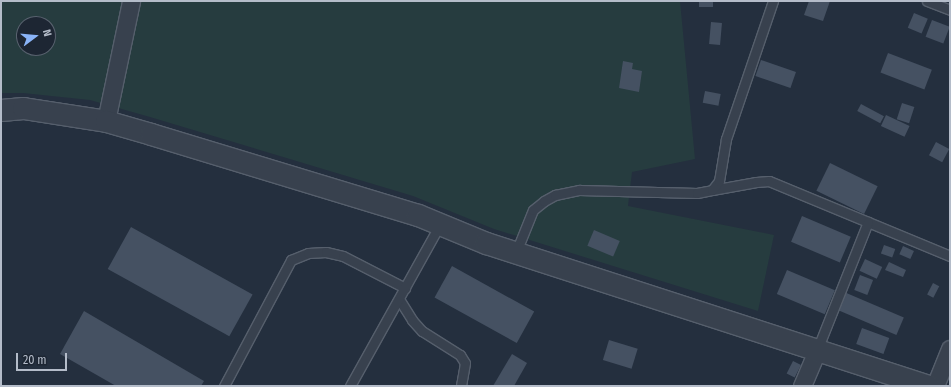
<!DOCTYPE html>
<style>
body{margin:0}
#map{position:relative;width:951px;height:387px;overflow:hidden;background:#242f3e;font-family:"Fira Sans Condensed",sans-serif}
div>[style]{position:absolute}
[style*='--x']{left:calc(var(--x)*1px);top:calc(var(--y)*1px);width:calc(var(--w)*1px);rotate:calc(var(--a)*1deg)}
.green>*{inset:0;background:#263c3f}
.building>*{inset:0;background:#455162;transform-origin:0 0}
.roads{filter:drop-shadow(1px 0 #565f6c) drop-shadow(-1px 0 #565f6c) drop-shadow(0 1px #565f6c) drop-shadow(0 -1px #565f6c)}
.service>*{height:9px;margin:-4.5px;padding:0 4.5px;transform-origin:4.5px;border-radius:4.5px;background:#38414e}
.minor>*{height:17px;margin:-8.5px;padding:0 8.5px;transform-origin:8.5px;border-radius:8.5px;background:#38414e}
.tertiary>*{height:21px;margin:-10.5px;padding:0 10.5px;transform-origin:10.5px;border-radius:10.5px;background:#38414e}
span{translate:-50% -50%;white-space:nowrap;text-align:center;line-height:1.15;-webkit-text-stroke:4px #1d2633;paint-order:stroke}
.frame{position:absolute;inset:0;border:2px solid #b4bcc9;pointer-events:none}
.north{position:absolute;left:16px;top:16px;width:40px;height:40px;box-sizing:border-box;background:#1d2633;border:1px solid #59626f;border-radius:50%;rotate:74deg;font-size:11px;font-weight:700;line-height:16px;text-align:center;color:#b4bcc9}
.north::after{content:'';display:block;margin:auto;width:14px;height:18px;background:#8ab4f8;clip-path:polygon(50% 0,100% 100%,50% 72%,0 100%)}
.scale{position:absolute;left:16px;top:353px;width:51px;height:18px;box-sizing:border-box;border:2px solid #b4bcc9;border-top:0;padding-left:5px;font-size:12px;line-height:14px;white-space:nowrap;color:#b4bcc9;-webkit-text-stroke:3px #1d2633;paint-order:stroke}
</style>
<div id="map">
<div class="green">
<i style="clip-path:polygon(evenodd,1px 1px,680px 1px,695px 159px,632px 172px,628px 206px,774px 235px,758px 311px,494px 229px,413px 196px,150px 117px,90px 100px,23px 93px,1px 93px,1px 1px,24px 24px,48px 24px,48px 48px,24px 48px,24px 24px)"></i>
</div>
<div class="building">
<i style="left:699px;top:1px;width:14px;height:6px"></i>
<i style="clip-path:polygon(809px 1px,830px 1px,823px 21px,804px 15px)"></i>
<i style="left:914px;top:13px;width:15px;height:16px;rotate:23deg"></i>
<i style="left:932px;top:20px;width:19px;height:18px;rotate:21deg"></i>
<i style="left:711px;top:22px;width:11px;height:22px;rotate:5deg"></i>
<i style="left:888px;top:53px;width:47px;height:21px;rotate:21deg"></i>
<i style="left:761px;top:60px;width:37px;height:17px;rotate:19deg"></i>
<i style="clip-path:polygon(623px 61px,633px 63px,632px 69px,642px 71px,639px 92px,619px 88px)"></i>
<i style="left:705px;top:91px;width:16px;height:12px;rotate:11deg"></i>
<i style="left:902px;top:103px;width:13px;height:17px;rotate:18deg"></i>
<i style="left:861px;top:104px;width:26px;height:8px;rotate:28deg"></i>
<i style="left:886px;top:115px;width:26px;height:12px;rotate:25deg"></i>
<i style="left:936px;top:142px;width:15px;height:15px;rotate:28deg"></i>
<i style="left:830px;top:163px;width:53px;height:31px;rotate:26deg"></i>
<i style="left:802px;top:216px;width:53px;height:28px;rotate:23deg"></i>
<i style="left:131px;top:227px;width:139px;height:48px;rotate:29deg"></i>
<i style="left:594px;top:230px;width:28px;height:17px;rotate:23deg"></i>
<i style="left:884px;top:245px;width:12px;height:9px;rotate:20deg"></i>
<i style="left:903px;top:246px;width:12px;height:9px;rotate:24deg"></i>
<i style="left:865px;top:259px;width:19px;height:13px;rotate:25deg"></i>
<i style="clip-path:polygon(889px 262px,906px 270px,903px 277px,885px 270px)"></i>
<i style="left:452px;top:266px;width:94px;height:36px;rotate:29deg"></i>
<i style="left:787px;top:270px;width:52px;height:26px;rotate:23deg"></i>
<i style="left:860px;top:275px;width:14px;height:16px;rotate:21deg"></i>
<i style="left:933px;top:283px;width:7px;height:13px;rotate:27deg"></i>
<i style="left:844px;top:292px;width:65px;height:19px;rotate:23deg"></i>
<i style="clip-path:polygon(84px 311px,204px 381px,201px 386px,116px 386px,60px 354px)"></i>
<i style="left:862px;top:328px;width:29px;height:17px;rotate:20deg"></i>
<i style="left:609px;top:340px;width:30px;height:21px;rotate:17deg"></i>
<i style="clip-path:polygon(512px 354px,527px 363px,514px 386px,493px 386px)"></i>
<i style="left:793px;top:361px;width:9px;height:14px;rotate:27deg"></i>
</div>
<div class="roads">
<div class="service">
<i style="--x:927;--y:1;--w:25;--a:21"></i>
<i style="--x:712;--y:190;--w:45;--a:-10.3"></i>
<i style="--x:756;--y:182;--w:13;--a:-4"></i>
<i style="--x:769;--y:181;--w:196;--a:22.5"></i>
<i style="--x:516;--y:252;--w:45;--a:-68"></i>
<i style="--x:533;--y:210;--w:14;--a:-39"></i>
<i style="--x:544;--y:201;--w:13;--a:-29"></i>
<i style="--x:555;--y:195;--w:25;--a:-12"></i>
<i style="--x:579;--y:190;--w:118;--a:1.5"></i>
<i style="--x:697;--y:193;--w:15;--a:-11"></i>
<i style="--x:712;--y:190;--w:11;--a:-52"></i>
<i style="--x:719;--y:181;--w:43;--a:-80.5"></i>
<i style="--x:726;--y:139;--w:146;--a:-71.2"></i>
<i style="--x:399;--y:299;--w:25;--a:58"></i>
<i style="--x:412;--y:320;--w:15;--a:48"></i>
<i style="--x:422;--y:331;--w:45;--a:32.3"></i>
<i style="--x:460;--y:355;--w:9;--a:58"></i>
<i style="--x:465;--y:363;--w:23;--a:100"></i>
<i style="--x:817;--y:350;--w:138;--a:-68.3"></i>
<i style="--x:224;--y:386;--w:143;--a:-62"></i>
<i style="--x:291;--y:260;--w:18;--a:-22"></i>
<i style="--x:308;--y:253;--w:18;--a:-3"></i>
<i style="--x:326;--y:252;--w:17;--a:13"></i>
<i style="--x:343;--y:256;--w:70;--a:27.3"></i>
<i style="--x:350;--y:386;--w:185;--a:-60.9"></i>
</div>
<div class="minor">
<i style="--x:106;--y:121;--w:123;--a:-78.2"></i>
<i style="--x:802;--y:386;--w:39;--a:-67"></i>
<i style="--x:935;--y:386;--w:40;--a:-68"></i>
</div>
<div class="tertiary">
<i style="--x:1;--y:110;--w:22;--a:-5"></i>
<i style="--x:23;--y:108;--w:84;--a:8.9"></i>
<i style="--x:106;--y:121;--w:47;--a:16.1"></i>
<i style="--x:151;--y:134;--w:279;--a:16.9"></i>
<i style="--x:418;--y:215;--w:74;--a:22.4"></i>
<i style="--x:486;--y:243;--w:466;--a:17.9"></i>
</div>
</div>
<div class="frame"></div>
<div class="north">N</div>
<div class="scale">20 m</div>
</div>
